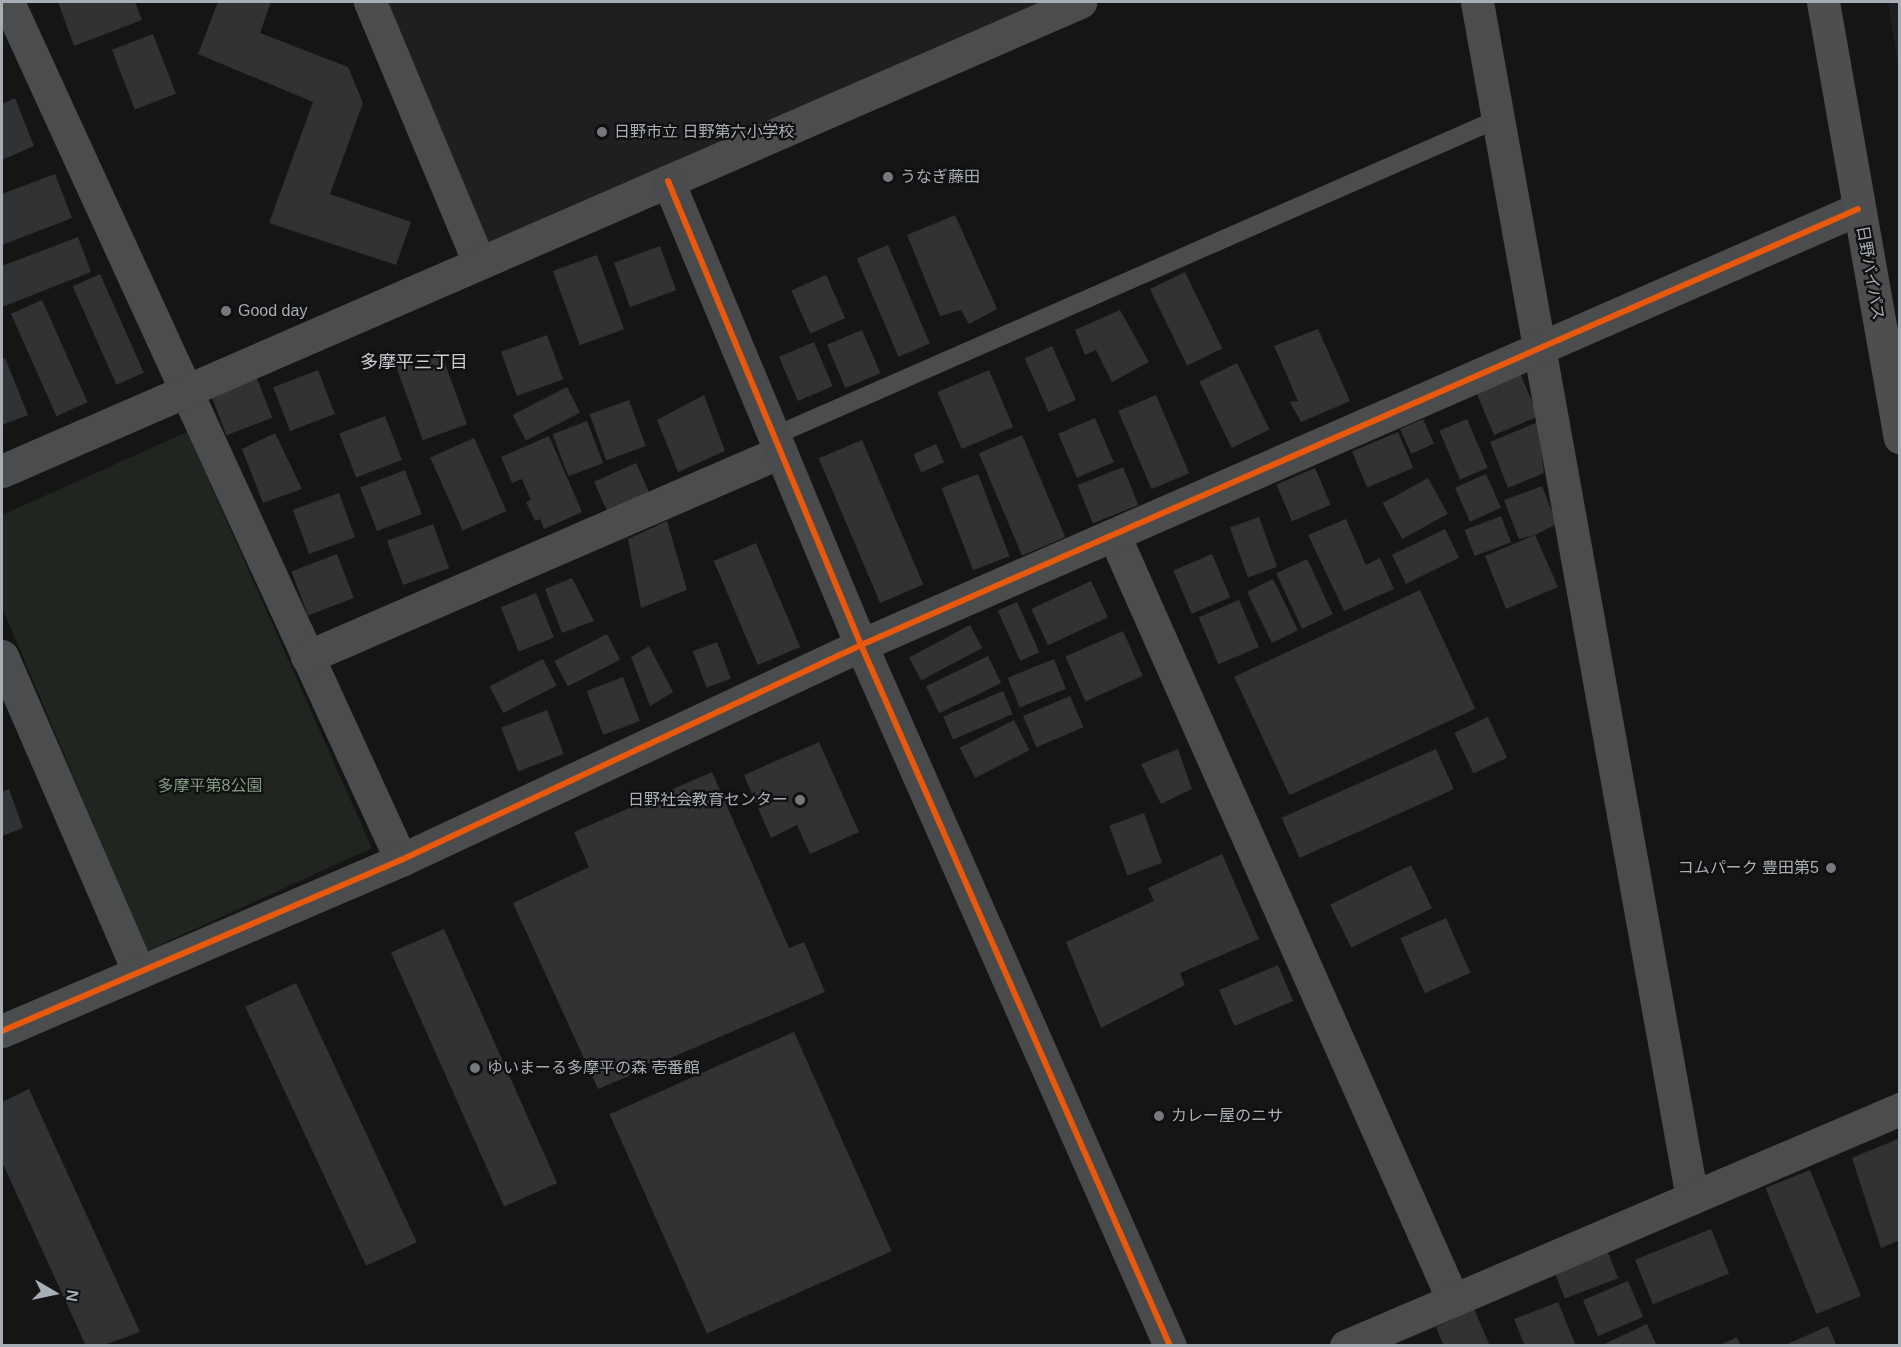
<!DOCTYPE html>
<meta charset="utf-8">
<style>
body{margin:0}
#map{position:relative;width:1901px;height:1347px;overflow:hidden;background:#151516;font-family:Helvetica,"Noto Sans JP",sans-serif}
div>[style]{position:absolute}
[style*='--x']{left:calc(var(--x)*1px);top:calc(var(--y)*1px);width:calc(var(--w)*1px);rotate:calc(var(--a)*1deg)}
.built>*{inset:0;background:#1f1f21}
.green>*{inset:0;background:#202520}
.building>*{inset:0;background:#313233;transform-origin:0 0}
.lane>*{height:18px;margin:-9px;padding:0 9px;transform-origin:9px;border-radius:9px;background:#4a4c4e}
.street>*{height:33px;margin:-16.5px;padding:0 16.5px;transform-origin:16.5px;border-radius:16.5px;background:#4a4c4e}
.secondary>*{height:33px;margin:-16.5px;padding:0 16.5px;transform-origin:16.5px;border-radius:16.5px;background:#494a4c}
.highway>*{height:33px;margin:-16.5px;padding:0 16.5px;transform-origin:16.5px;border-radius:16.5px;background:#4c4e4f}
.cycleway>*{height:6px;margin:-3px;padding:0 3px;transform-origin:3px;border-radius:3px;background:#e8590c}
.dots>*{width:16px;height:16px;translate:-50% -50%;box-sizing:border-box;border:3px solid #101011;border-radius:50%}
span{translate:-50% -50%;white-space:nowrap;text-align:center;line-height:1.15;-webkit-text-stroke:4.5px #101011;paint-order:stroke}
.poi-label{font-size:16px;color:#a8aeb5}
.left{translate:0 -50%;text-align:left}
.right{translate:-100% -50%;text-align:right}
.street-label{font-size:16px;color:#a8aeb5}
.park-label{font-size:16px;color:#849d82}
.neighbourhood-label{font-size:18px;color:#c9ccd1}
.frame{position:absolute;inset:0;border:3px solid #a8aeb5;pointer-events:none}
.north{position:absolute;left:24px;top:1263px;width:60px;height:60px;-webkit-text-stroke:4px #101011;paint-order:stroke;rotate:99deg;font-size:16px;font-weight:700;line-height:24px;text-align:center;color:#a8aeb5}
.north::after{content:'';display:block;margin:auto;width:21px;height:27px;background:#a8aeb5;clip-path:polygon(50% 0,100% 100%,50% 72%,0 100%)}
</style>
<div id="map">
<div class="built">
<i style="clip-path:polygon(370px 2px,1080px 2px,479px 263px)"></i>
<i style="clip-path:polygon(1888px 2px,1899px 2px,1899px 71px)"></i>
</div>
<div class="green">
<i style="clip-path:polygon(187px 432px,372px 848px,147px 951px,2px 607px,2px 515px)"></i>
</div>
<div class="building">
<i style="clip-path:polygon(58px 2px,135px 2px,142px 20px,74px 46px)"></i>
<i style="clip-path:polygon(218px 2px,271px 2px,260px 33px,348px 67px,363px 103px,330px 194px,411px 222px,396px 265px,269px 223px,313px 102px,198px 54px)"></i>
<i style="left:153px;top:34px;width:64px;height:44px;rotate:69deg"></i>
<i style="clip-path:polygon(15px 98px,34px 146px,2px 160px,2px 104px)"></i>
<i style="clip-path:polygon(55px 174px,72px 218px,2px 245px,2px 194px)"></i>
<i style="clip-path:polygon(955px 215px,997px 309px,969px 324px,961px 310px,940px 316px,907px 235px)"></i>
<i style="clip-path:polygon(78px 237px,91px 272px,2px 307px,2px 266px)"></i>
<i style="left:888px;top:245px;width:107px;height:34px;rotate:67deg"></i>
<i style="left:660px;top:246px;width:47px;height:49px;rotate:70deg"></i>
<i style="left:597px;top:255px;width:79px;height:47px;rotate:70deg"></i>
<i style="left:1185px;top:272px;width:85px;height:39px;rotate:64deg"></i>
<i style="left:100px;top:274px;width:108px;height:30px;rotate:66deg"></i>
<i style="left:826px;top:275px;width:47px;height:38px;rotate:66deg"></i>
<i style="left:42px;top:300px;width:112px;height:34px;rotate:66deg"></i>
<i style="clip-path:polygon(1120px 310px,1149px 362px,1112px 382px,1096px 350px,1085px 355px,1075px 330px)"></i>
<i style="clip-path:polygon(1318px 329px,1350px 401px,1301px 422px,1290px 402px,1298px 401px,1274px 346px)"></i>
<i style="left:862px;top:330px;width:47px;height:38px;rotate:67deg"></i>
<i style="left:547px;top:335px;width:47px;height:49px;rotate:70deg"></i>
<i style="left:814px;top:342px;width:48px;height:38px;rotate:67deg"></i>
<i style="left:1052px;top:346px;width:59px;height:30px;rotate:66deg"></i>
<i style="left:440px;top:350px;width:79px;height:47px;rotate:70deg"></i>
<i style="clip-path:polygon(5px 358px,28px 415px,2px 425px,2px 359px)"></i>
<i style="left:1237px;top:363px;width:74px;height:42px;rotate:64deg"></i>
<i style="left:318px;top:370px;width:47px;height:48px;rotate:69deg"></i>
<i style="left:989px;top:370px;width:62px;height:56px;rotate:67deg"></i>
<i style="left:255px;top:373px;width:48px;height:49px;rotate:69deg"></i>
<i style="left:1520px;top:373px;width:47px;height:48px;rotate:67deg"></i>
<i style="left:567px;top:387px;width:29px;height:61px;rotate:63deg"></i>
<i style="clip-path:polygon(704px 395px,725px 451px,678px 472px,657px 420px)"></i>
<i style="left:1156px;top:395px;width:85px;height:41px;rotate:67deg"></i>
<i style="left:629px;top:400px;width:49px;height:42px;rotate:70deg"></i>
<i style="left:385px;top:416px;width:47px;height:49px;rotate:69deg"></i>
<i style="left:1095px;top:418px;width:48px;height:40px;rotate:67deg"></i>
<i style="left:1423px;top:419px;width:27px;height:25px;rotate:66deg"></i>
<i style="left:1467px;top:419px;width:53px;height:30px;rotate:67deg"></i>
<i style="left:587px;top:421px;width:45px;height:37px;rotate:69deg"></i>
<i style="clip-path:polygon(1538px 422px,1544px 473px,1508px 488px,1490px 442px)"></i>
<i style="left:1398px;top:432px;width:39px;height:50px;rotate:67deg"></i>
<i style="clip-path:polygon(275px 433px,302px 489px,263px 503px,242px 449px)"></i>
<i style="left:1022px;top:435px;width:111px;height:47px;rotate:67deg"></i>
<i style="clip-path:polygon(549px 436px,582px 512px,544px 529px,540px 519px,535px 521px,526px 502px,531px 500px,522px 479px,512px 483px,501px 457px)"></i>
<i style="left:474px;top:438px;width:80px;height:48px;rotate:66deg"></i>
<i style="left:862px;top:440px;width:157px;height:47px;rotate:67deg"></i>
<i style="left:936px;top:444px;width:20px;height:25px;rotate:66deg"></i>
<i style="left:636px;top:463px;width:34px;height:46px;rotate:66deg"></i>
<i style="left:1123px;top:467px;width:41px;height:49px;rotate:68deg"></i>
<i style="left:1315px;top:468px;width:40px;height:42px;rotate:67deg"></i>
<i style="left:405px;top:470px;width:47px;height:48px;rotate:69deg"></i>
<i style="left:978px;top:474px;width:88px;height:39px;rotate:69deg"></i>
<i style="left:1486px;top:474px;width:37px;height:34px;rotate:66deg"></i>
<i style="left:1428px;top:478px;width:41px;height:52px;rotate:61deg"></i>
<i style="clip-path:polygon(1542px 486px,1557px 524px,1535px 535px,1558px 587px,1506px 609px,1485px 556px,1535px 535px,1519px 539px,1504px 500px)"></i>
<i style="left:339px;top:493px;width:47px;height:49px;rotate:70deg"></i>
<i style="left:1501px;top:516px;width:28px;height:39px;rotate:69deg"></i>
<i style="left:1259px;top:517px;width:53px;height:31px;rotate:70deg"></i>
<i style="clip-path:polygon(1346px 519px,1366px 565px,1380px 558px,1394px 589px,1344px 611px,1308px 535px)"></i>
<i style="clip-path:polygon(667px 521px,687px 590px,641px 608px,628px 539px)"></i>
<i style="left:433px;top:524px;width:47px;height:49px;rotate:70deg"></i>
<i style="left:1445px;top:529px;width:32px;height:59px;rotate:64deg"></i>
<i style="left:756px;top:543px;width:113px;height:46px;rotate:67deg"></i>
<i style="left:337px;top:554px;width:47px;height:49px;rotate:69deg"></i>
<i style="left:1212px;top:554px;width:47px;height:42px;rotate:67deg"></i>
<i style="left:1307px;top:559px;width:61px;height:34px;rotate:65deg"></i>
<i style="clip-path:polygon(572px 578px,594px 621px,562px 633px,545px 589px)"></i>
<i style="left:1273px;top:579px;width:57px;height:29px;rotate:64deg"></i>
<i style="left:1091px;top:581px;width:40px;height:66px;rotate:65deg"></i>
<i style="left:1420px;top:590px;width:131px;height:205px;rotate:65deg"></i>
<i style="left:536px;top:593px;width:48px;height:38px;rotate:68deg"></i>
<i style="left:1239px;top:600px;width:51px;height:44px;rotate:67deg"></i>
<i style="left:1017px;top:602px;width:55px;height:21px;rotate:66deg"></i>
<i style="left:970px;top:625px;width:26px;height:69px;rotate:62deg"></i>
<i style="left:1123px;top:631px;width:49px;height:63px;rotate:66deg"></i>
<i style="left:607px;top:634px;width:29px;height:59px;rotate:63deg"></i>
<i style="left:717px;top:642px;width:39px;height:26px;rotate:69deg"></i>
<i style="clip-path:polygon(649px 646px,673px 692px,650px 706px,631px 657px)"></i>
<i style="left:988px;top:656px;width:30px;height:69px;rotate:64deg"></i>
<i style="left:543px;top:659px;width:30px;height:60px;rotate:63deg"></i>
<i style="left:1054px;top:659px;width:32px;height:50px;rotate:68deg"></i>
<i style="left:623px;top:677px;width:47px;height:39px;rotate:69deg"></i>
<i style="left:1003px;top:691px;width:25px;height:65px;rotate:67deg"></i>
<i style="left:1070px;top:696px;width:34px;height:51px;rotate:67deg"></i>
<i style="left:547px;top:710px;width:47px;height:49px;rotate:69deg"></i>
<i style="left:1488px;top:717px;width:45px;height:37px;rotate:65deg"></i>
<i style="left:1014px;top:720px;width:34px;height:61px;rotate:63deg"></i>
<i style="clip-path:polygon(819px 742px,859px 832px,810px 854px,797px 825px,771px 838px,744px 775px)"></i>
<i style="clip-path:polygon(1178px 749px,1192px 789px,1161px 804px,1141px 764px)"></i>
<i style="left:1436px;top:749px;width:44px;height:169px;rotate:66deg"></i>
<i style="clip-path:polygon(712px 772px,789px 948px,804px 942px,825px 992px,598px 1089px,513px 903px,589px 867px,574px 832px)"></i>
<i style="clip-path:polygon(9px 789px,23px 828px,2px 836px,2px 792px)"></i>
<i style="left:1144px;top:813px;width:53px;height:37px;rotate:70deg"></i>
<i style="clip-path:polygon(1222px 854px,1259px 939px,1180px 973px,1185px 985px,1101px 1028px,1066px 942px,1154px 901px,1148px 888px)"></i>
<i style="left:1411px;top:865px;width:48px;height:90px;rotate:64deg"></i>
<i style="left:1446px;top:918px;width:60px;height:50px;rotate:66deg"></i>
<i style="left:444px;top:929px;width:278px;height:58px;rotate:66deg"></i>
<i style="left:1278px;top:965px;width:39px;height:64px;rotate:67deg"></i>
<i style="left:296px;top:983px;width:286px;height:56px;rotate:65deg"></i>
<i style="left:794px;top:1032px;width:240px;height:202px;rotate:66deg"></i>
<i style="clip-path:polygon(29px 1089px,140px 1332px,101px 1346px,86px 1346px,2px 1162px,2px 1102px)"></i>
<i style="clip-path:polygon(1900px 1138px,1900px 1240px,1881px 1248px,1852px 1158px)"></i>
<i style="left:1810px;top:1170px;width:136px;height:48px;rotate:68deg"></i>
<i style="left:1711px;top:1229px;width:48px;height:82px;rotate:68deg"></i>
<i style="left:1608px;top:1252px;width:28px;height:57px;rotate:69deg"></i>
<i style="left:1628px;top:1281px;width:39px;height:49px;rotate:67deg"></i>
<i style="clip-path:polygon(1558px 1302px,1576px 1346px,1525px 1346px,1514px 1319px)"></i>
<i style="clip-path:polygon(1474px 1309px,1490px 1346px,1444px 1346px,1436px 1327px)"></i>
<i style="clip-path:polygon(1647px 1324px,1657px 1346px,1600px 1346px)"></i>
<i style="clip-path:polygon(1828px 1326px,1837px 1346px,1783px 1346px)"></i>
<i style="clip-path:polygon(1737px 1337px,1741px 1346px,1718px 1346px)"></i>
</div>
<div class="lane">
<i style="--x:774;--y:436;--w:790;--a:-23.65"></i>
</div>
<div class="street">
<i style="--x:8;--y:2;--w:944;--a:65.39"></i>
<i style="--x:370;--y:2;--w:283;--a:67.3"></i>
<i style="--x:1477;--y:2;--w:1215;--a:79.81"></i>
<i style="--x:2;--y:471;--w:1176;--a:-23.51"></i>
<i style="--x:1114;--y:535;--w:837;--a:66.1"></i>
<i style="--x:2;--y:656;--w:344;--a:66.6"></i>
<i style="--x:307;--y:657;--w:516;--a:-23.43"></i>
<i style="--x:2;--y:1031;--w:434;--a:-23.2"></i>
<i style="--x:401;--y:860;--w:508;--a:-25.05"></i>
<i style="--x:861;--y:645;--w:1088;--a:-23.62"></i>
<i style="--x:1346;--y:1346;--w:603;--a:-23.16"></i>
</div>
<div class="secondary">
<i style="--x:668;--y:181;--w:503;--a:67.42"></i>
<i style="--x:861;--y:645;--w:766;--a:66.21"></i>
</div>
<div class="highway">
<i style="--x:1823;--y:2;--w:442;--a:80"></i>
</div>
<div class="cycleway">
<i style="--x:668;--y:181;--w:503;--a:67.42"></i>
<i style="--x:861;--y:645;--w:766;--a:66.21"></i>
<i style="--x:2;--y:1031;--w:434;--a:-23.2"></i>
<i style="--x:401;--y:860;--w:508;--a:-25.05"></i>
<i style="--x:861;--y:645;--w:1088;--a:-23.62"></i>
</div>
<div class="dots">
<i style="left:602px;top:132px;background:#75787d"></i>
<i style="left:888px;top:177px;background:#75787d"></i>
<i style="left:226px;top:311px;background:#75787d"></i>
<i style="left:800px;top:800px;background:#75787d"></i>
<i style="left:1831px;top:868px;background:#75787d"></i>
<i style="left:475px;top:1068px;background:#75787d"></i>
<i style="left:1159px;top:1116px;background:#75787d"></i>
</div>
<div class="poi-label">
<span class="left" style="left:614px;top:132px">日野市立 日野第六小学校</span>
<span class="left" style="left:900px;top:177px">うなぎ藤田</span>
<span class="left" style="left:238px;top:311px">Good day</span>
<span class="right" style="left:788px;top:800px">日野社会教育センター</span>
<span class="right" style="left:1819px;top:868px">コムパーク 豊田第5</span>
<span class="left" style="left:487px;top:1068px">ゆいまーる多摩平の森 壱番館</span>
<span class="left" style="left:1171px;top:1116px">カレー屋のニサ</span>
</div>
<div class="street-label">
<span style="left:1870px;top:273px;rotate:80deg">日野バイパス</span>
</div>
<div class="park-label">
<span style="left:210px;top:786px">多摩平第8公園</span>
</div>
<div class="neighbourhood-label">
<span style="left:414px;top:362px">多摩平三丁目</span>
</div>
<div class="frame"></div>
<div class="north">N</div>
</div>
